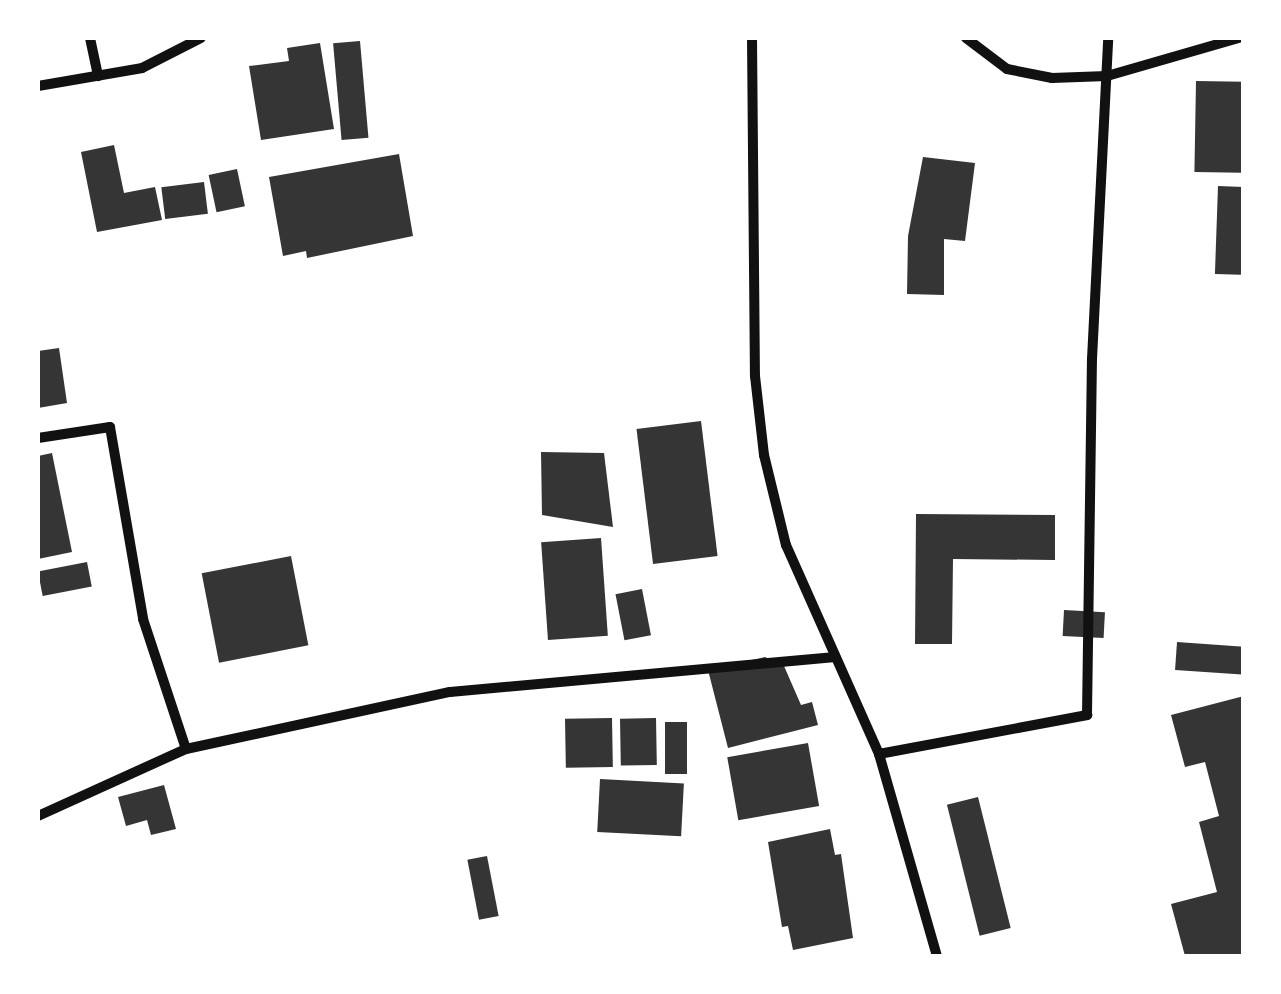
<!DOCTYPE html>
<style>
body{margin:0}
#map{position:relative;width:1281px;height:994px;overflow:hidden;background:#fff;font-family:Lora,serif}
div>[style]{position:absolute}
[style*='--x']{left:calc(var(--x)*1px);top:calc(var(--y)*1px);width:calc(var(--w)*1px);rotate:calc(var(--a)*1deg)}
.building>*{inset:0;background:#353535;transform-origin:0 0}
.minor>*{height:10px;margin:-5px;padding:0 5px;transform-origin:5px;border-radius:5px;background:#111}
span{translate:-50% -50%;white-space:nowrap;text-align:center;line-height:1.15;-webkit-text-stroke:10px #fff;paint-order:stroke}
.frame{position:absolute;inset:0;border:40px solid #fff;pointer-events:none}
</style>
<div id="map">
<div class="building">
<i style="left:360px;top:41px;width:97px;height:27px;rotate:85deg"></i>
<i style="clip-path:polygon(320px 43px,334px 129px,261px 140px,249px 66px,289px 61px,287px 48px)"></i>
<i style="left:1196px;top:81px;width:48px;height:91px;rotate:1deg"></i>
<i style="clip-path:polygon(114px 145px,124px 193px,155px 187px,162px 220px,97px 232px,81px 152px)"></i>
<i style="clip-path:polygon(399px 154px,413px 236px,307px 258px,306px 251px,283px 256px,269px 177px)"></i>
<i style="clip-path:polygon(923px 157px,975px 163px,965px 241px,944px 239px,944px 295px,907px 294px,908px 236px)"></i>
<i style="left:237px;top:169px;width:38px;height:29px;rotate:78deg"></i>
<i style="left:204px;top:182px;width:32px;height:43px;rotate:83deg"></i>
<i style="left:1218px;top:186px;width:26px;height:88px;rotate:2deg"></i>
<i style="clip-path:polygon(59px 348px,67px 403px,38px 408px,38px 351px)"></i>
<i style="left:701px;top:421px;width:136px;height:65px;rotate:83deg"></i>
<i style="clip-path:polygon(541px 452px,604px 453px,613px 527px,542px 515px)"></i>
<i style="clip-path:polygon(52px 453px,72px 552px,38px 559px,38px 456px)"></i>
<i style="clip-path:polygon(916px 514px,1055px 515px,1055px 560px,953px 559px,952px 644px,915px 644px)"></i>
<i style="left:601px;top:538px;width:98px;height:60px;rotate:86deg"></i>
<i style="left:291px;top:556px;width:91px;height:91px;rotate:79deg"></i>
<i style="left:87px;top:562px;width:25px;height:50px;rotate:79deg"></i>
<i style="left:642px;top:589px;width:47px;height:27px;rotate:79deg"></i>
<i style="left:1064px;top:610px;width:41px;height:26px;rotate:3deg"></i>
<i style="left:1177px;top:642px;width:67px;height:28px;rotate:4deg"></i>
<i style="clip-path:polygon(765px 657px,784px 666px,801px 705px,812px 702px,818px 725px,728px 748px,708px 670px)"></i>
<i style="clip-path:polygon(1244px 696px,1244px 956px,1185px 956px,1171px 904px,1217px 892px,1199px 822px,1219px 816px,1205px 762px,1185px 767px,1171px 715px)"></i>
<i style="left:612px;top:718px;width:49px;height:47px;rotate:89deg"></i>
<i style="left:656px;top:718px;width:47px;height:36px;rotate:89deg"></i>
<i style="left:665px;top:722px;width:22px;height:52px"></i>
<i style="left:808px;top:743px;width:64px;height:82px;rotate:80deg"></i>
<i style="left:600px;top:779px;width:84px;height:53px;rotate:3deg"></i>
<i style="clip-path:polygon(164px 785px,176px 829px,151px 835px,147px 820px,126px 826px,118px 797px)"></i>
<i style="left:978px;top:797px;width:135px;height:32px;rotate:76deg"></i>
<i style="clip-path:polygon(830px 829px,835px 855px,841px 854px,853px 938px,793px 950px,788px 926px,782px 927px,768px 842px)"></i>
<i style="left:487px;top:856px;width:61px;height:20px;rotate:79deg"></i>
</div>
<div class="minor">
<i style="--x:90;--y:38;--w:39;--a:78"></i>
<i style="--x:752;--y:38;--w:338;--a:89.5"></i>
<i style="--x:755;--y:376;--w:80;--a:83.5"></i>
<i style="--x:764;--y:455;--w:93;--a:76.3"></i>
<i style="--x:786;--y:545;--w:229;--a:66"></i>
<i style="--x:879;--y:754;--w:210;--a:74"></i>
<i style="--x:966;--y:38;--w:51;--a:37.1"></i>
<i style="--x:1007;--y:69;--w:46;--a:11.3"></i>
<i style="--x:1052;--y:78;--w:55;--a:-2.1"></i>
<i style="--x:1107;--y:76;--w:137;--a:-16.1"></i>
<i style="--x:38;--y:86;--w:106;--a:-9.8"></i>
<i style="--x:142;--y:68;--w:66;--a:-27"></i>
<i style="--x:38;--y:438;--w:73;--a:-8.7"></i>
<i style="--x:110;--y:427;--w:195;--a:80.2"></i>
<i style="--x:143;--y:619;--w:137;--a:71.7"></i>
<i style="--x:186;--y:749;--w:270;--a:-12.2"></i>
<i style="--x:450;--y:692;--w:387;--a:-5.2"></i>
<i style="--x:879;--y:754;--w:212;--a:-10.6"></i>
<i style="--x:1087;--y:715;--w:356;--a:-89.2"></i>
<i style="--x:1092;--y:359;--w:321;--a:-87.1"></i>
<i style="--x:38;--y:816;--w:162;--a:-24.4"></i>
</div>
<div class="frame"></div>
</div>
